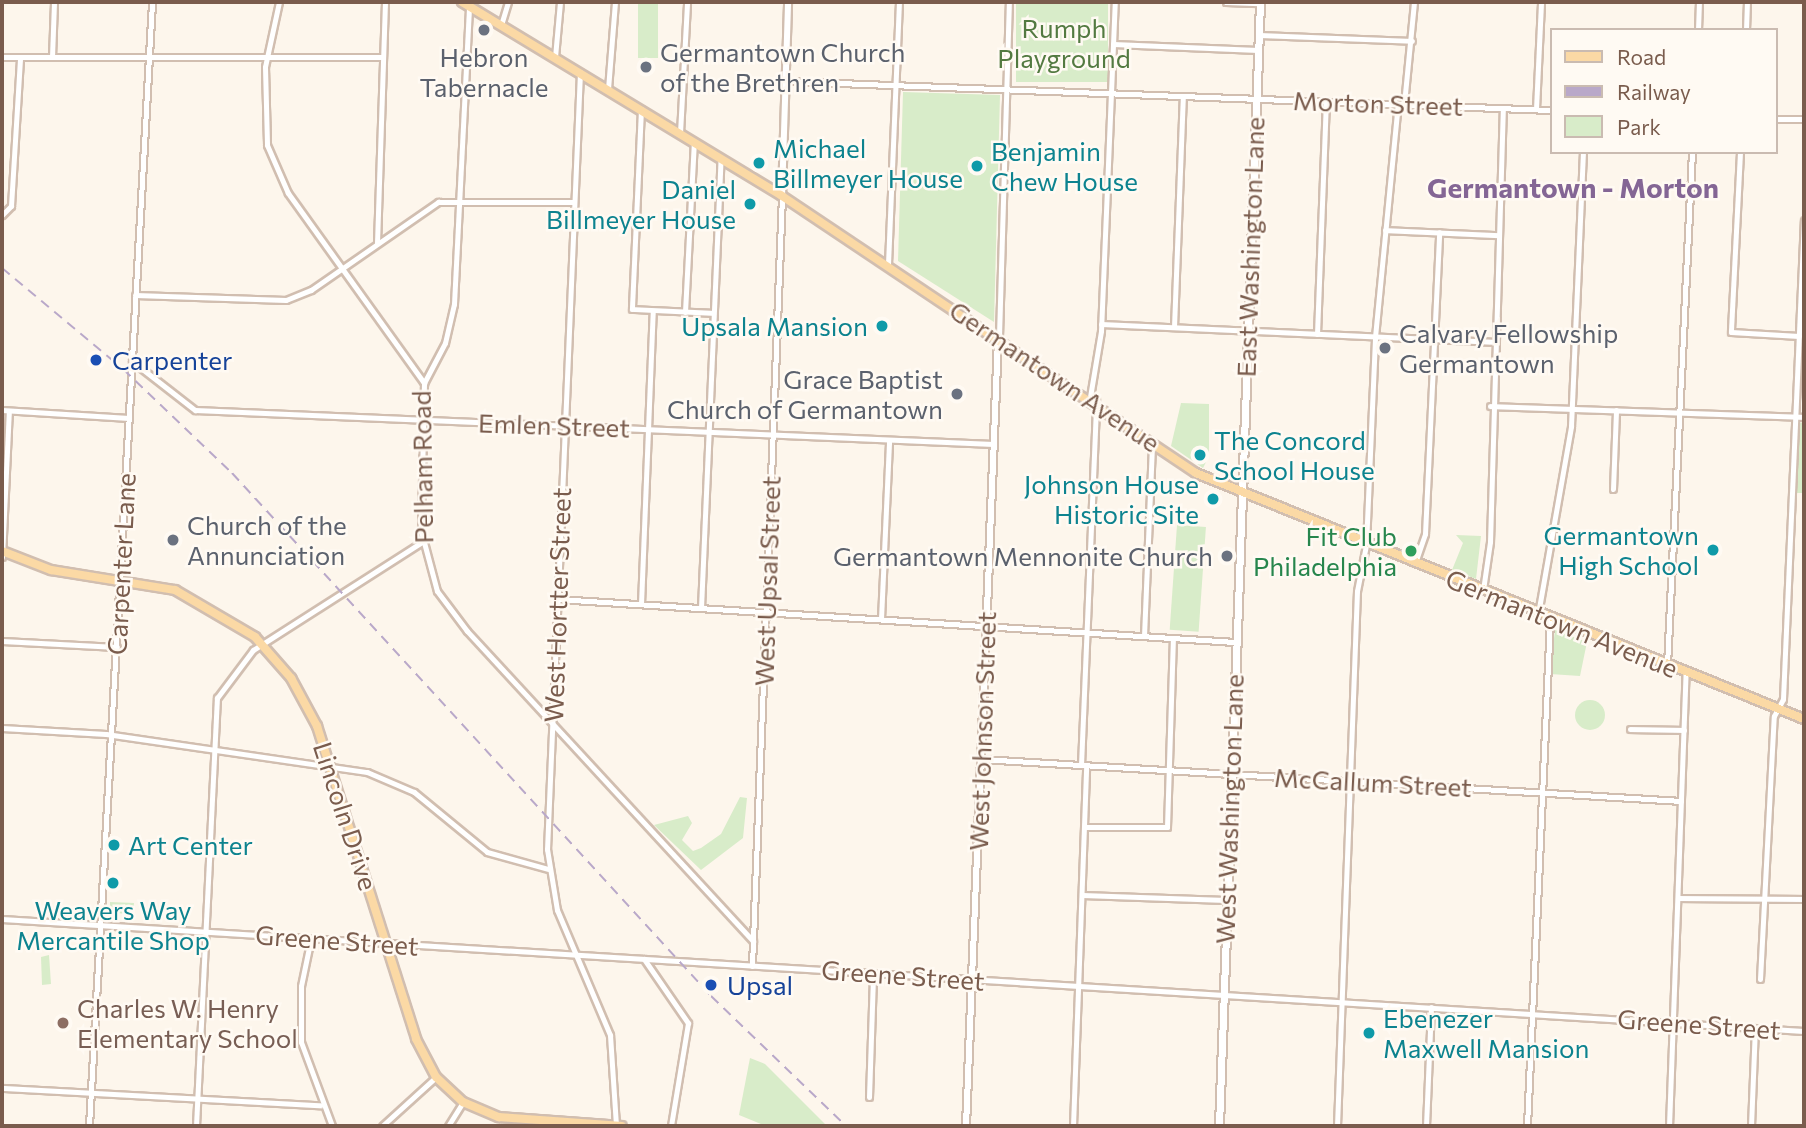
<!DOCTYPE html>
<style>
body{margin:0}
#map{position:relative;width:1806px;height:1128px;overflow:hidden;background:#fdf6ec;font-family:Commissioner,sans-serif}
div>[style]{position:absolute}
[style*='--x']{left:calc(var(--x)*1px);top:calc(var(--y)*1px);width:calc(var(--w)*1px);rotate:calc(var(--a)*1deg)}
.green>*{inset:0;background:#d8ecc9;transform-origin:0 0}
.round{border-radius:50%}
.roads{filter:drop-shadow(2px 0 #d1beb0) drop-shadow(-2px 0 #d1beb0) drop-shadow(0 2px #d1beb0) drop-shadow(0 -2px #d1beb0)}
.minor>*{height:5px;margin:-2.5px;padding:0 2.5px;transform-origin:2.5px;border-radius:2.5px;background:#fff}
.tertiary>*{height:6px;margin:-3px;padding:0 3px;transform-origin:3px;border-radius:3px;background:#fff}
.secondary>*{height:7px;margin:-3.5px;padding:0 3.5px;transform-origin:3.5px;border-radius:3.5px;background:#fff}
.primary>*{height:8px;margin:-4px;padding:0 4px;transform-origin:4px;border-radius:4px;background:#fbd9a5}
.rail>*{height:2px;margin-top:-1px;transform-origin:0;background:repeating-linear-gradient(90deg,#b9a8c9 0 10px,transparent 0 17px)}
.dots>*{width:19px;height:19px;translate:-50% -50%;box-sizing:border-box;border:4px solid #fffaf3;border-radius:50%}
span{translate:-50% -50%;white-space:nowrap;text-align:center;line-height:1.15;-webkit-text-stroke:5px #fffaf3;paint-order:stroke}
.park-label{font-size:26px;color:#537a41}
.worship-label{font-size:26px;color:#5b616d}
.left{translate:0 -50%;text-align:left}
.right{translate:-100% -50%;text-align:right}
.street-label{font-size:26px;color:#7a5c4d}
.culture-label{font-size:26px;color:#0d838f}
.transit-label{font-size:26px;color:#164399}
.leisure-label{font-size:26px;color:#27864d}
.education-label{font-size:26px;color:#785e54}
.neighbourhood-label{font-size:28px;color:#846695;font-weight:700}
.frame{position:absolute;inset:0;border:4px solid #7a5c4d;pointer-events:none}
.legend{position:absolute;left:1550px;top:28px;width:228px;height:126px;box-sizing:border-box;background:#fffaf3;border:2px solid #cabbb1;margin:0;padding:9px 12px;list-style:none;font-size:21px;color:#7a5c4d}
.legend li{display:flex;align-items:center;gap:14px;height:35px}
.legend b{width:35px;border:2px solid #cabbb1}
</style>
<div id="map">
<div class="green">
<i style="left:638px;top:2px;width:20px;height:56px"></i>
<i style="left:1016px;top:2px;width:92px;height:80px"></i>
<i style="clip-path:polygon(903px 92px,1000px 95px,994px 322px,898px 261px)"></i>
<i style="clip-path:polygon(1181px 403px,1209px 404px,1209px 456px,1203px 468px,1171px 446px)"></i>
<i style="clip-path:polygon(1804px 421px,1804px 493px,1795px 493px,1799px 424px)"></i>
<i style="left:1177px;top:525px;width:29px;height:105px;rotate:4deg"></i>
<i style="clip-path:polygon(1456px 535px,1481px 536px,1476px 579px,1452px 570px,1463px 543px)"></i>
<i style="clip-path:polygon(1555px 630px,1587px 642px,1580px 676px,1550px 674px)"></i>
<i class="round" style="left:1575px;top:700px;width:30px;height:30px"></i>
<i style="clip-path:polygon(740px 797px,747px 798px,743px 838px,701px 870px,654px 825px,688px 816px,692px 823px,682px 840px,693px 851px,701px 848px,721px 834px)"></i>
<i style="clip-path:polygon(110px 902px,134px 903px,133px 915px,110px 912px)"></i>
<i style="clip-path:polygon(49px 955px,51px 984px,42px 985px,41px 957px)"></i>
<i style="clip-path:polygon(750px 1058px,765px 1064px,827px 1126px,766px 1126px,739px 1115px)"></i>
</div>
<div class="roads">
<div class="minor">
<i style="--x:279;--y:2;--w:66;--a:102.2"></i>
<i style="--x:265;--y:67;--w:78;--a:88.5"></i>
<i style="--x:267;--y:145;--w:52;--a:66.4"></i>
<i style="--x:288;--y:193;--w:234;--a:54.4"></i>
<i style="--x:424;--y:383;--w:148;--a:91.2"></i>
<i style="--x:421;--y:531;--w:62;--a:75.1"></i>
<i style="--x:437;--y:591;--w:50;--a:53.1"></i>
<i style="--x:467;--y:631;--w:422;--a:47.3"></i>
<i style="--x:1226;--y:2;--w:34;--a:2"></i>
<i style="--x:501;--y:25;--w:24;--a:-73"></i>
<i style="--x:1698;--y:30;--w:28;--a:-88"></i>
<i style="--x:1746;--y:30;--w:28;--a:-88"></i>
<i style="--x:1259;--y:35;--w:153;--a:2.2"></i>
<i style="--x:1113;--y:44;--w:145;--a:2.4"></i>
<i style="--x:2;--y:57;--w:380;--a:0"></i>
<i style="--x:52;--y:57;--w:55;--a:-87.9"></i>
<i style="--x:555;--y:57;--w:55;--a:-84.8"></i>
<i style="--x:580;--y:72;--w:778;--a:92.43"></i>
<i style="--x:547;--y:849;--w:62;--a:80.7"></i>
<i style="--x:557;--y:910;--w:136;--a:67"></i>
<i style="--x:610;--y:1035;--w:91;--a:86.2"></i>
<i style="--x:785;--y:81;--w:768;--a:2.17"></i>
<i style="--x:608;--y:89;--w:87;--a:-85.4"></i>
<i style="--x:1404;--y:104;--w:102;--a:-84.4"></i>
<i style="--x:641;--y:109;--w:200;--a:92.6"></i>
<i style="--x:632;--y:309;--w:81;--a:2.8"></i>
<i style="--x:1536;--y:109;--w:107;--a:-87.3"></i>
<i style="--x:1776;--y:119;--w:28;--a:0"></i>
<i style="--x:680;--y:133;--w:131;--a:-86.9"></i>
<i style="--x:1740;--y:152;--w:180;--a:92.9"></i>
<i style="--x:1731;--y:332;--w:68;--a:3.4"></i>
<i style="--x:2;--y:215;--w:13;--a:-45"></i>
<i style="--x:11;--y:206;--w:149;--a:-86.5"></i>
<i style="--x:1385;--y:230;--w:112;--a:2.6"></i>
<i style="--x:377;--y:243;--w:241;--a:-88.1"></i>
<i style="--x:888;--y:264;--w:262;--a:-87.6"></i>
<i style="--x:135;--y:295;--w:151;--a:1.9"></i>
<i style="--x:286;--y:300;--w:27;--a:-22"></i>
<i style="--x:311;--y:290;--w:155;--a:-34.7"></i>
<i style="--x:438;--y:202;--w:135;--a:0"></i>
<i style="--x:685;--y:312;--w:170;--a:-87"></i>
<i style="--x:1101;--y:324;--w:391;--a:2.6"></i>
<i style="--x:1174;--y:327;--w:231;--a:-87.8"></i>
<i style="--x:1317;--y:334;--w:233;--a:-87.8"></i>
<i style="--x:999;--y:336;--w:334;--a:-88.3"></i>
<i style="--x:132;--y:361;--w:80;--a:37.9"></i>
<i style="--x:195;--y:410;--w:799;--a:2.44"></i>
<i style="--x:424;--y:383;--w:45;--a:-62.3"></i>
<i style="--x:445;--y:343;--w:40;--a:-77"></i>
<i style="--x:454;--y:304;--w:298;--a:-87.1"></i>
<i style="--x:1090;--y:397;--w:67;--a:-80.5"></i>
<i style="--x:1101;--y:331;--w:329;--a:-87.6"></i>
<i style="--x:1490;--y:406;--w:314;--a:2"></i>
<i style="--x:2;--y:410;--w:127;--a:3.6"></i>
<i style="--x:1613;--y:489;--w:79;--a:-87.8"></i>
<i style="--x:2;--y:557;--w:146;--a:-87.3"></i>
<i style="--x:1415;--y:563;--w:31;--a:-71"></i>
<i style="--x:1425;--y:534;--w:302;--a:-87.3"></i>
<i style="--x:1483;--y:590;--w:49;--a:-81.7"></i>
<i style="--x:1490;--y:542;--w:434;--a:-88.3"></i>
<i style="--x:557;--y:599;--w:679;--a:3.63"></i>
<i style="--x:641;--y:604;--w:293;--a:-87.7"></i>
<i style="--x:701;--y:608;--w:450;--a:-87.5"></i>
<i style="--x:1538;--y:614;--w:191;--a:-80"></i>
<i style="--x:1571;--y:426;--w:274;--a:-87.5"></i>
<i style="--x:881;--y:619;--w:179;--a:-87.4"></i>
<i style="--x:1144;--y:636;--w:193;--a:-87.6"></i>
<i style="--x:2;--y:641;--w:115;--a:3"></i>
<i style="--x:1667;--y:665;--w:514;--a:-87.21"></i>
<i style="--x:2;--y:728;--w:104;--a:3.3"></i>
<i style="--x:106;--y:734;--w:264;--a:8.3"></i>
<i style="--x:367;--y:772;--w:51;--a:23.1"></i>
<i style="--x:414;--y:792;--w:94;--a:39.4"></i>
<i style="--x:487;--y:852;--w:63;--a:15.6"></i>
<i style="--x:1630;--y:729;--w:54;--a:1.1"></i>
<i style="--x:981;--y:759;--w:701;--a:3.43"></i>
<i style="--x:1081;--y:765;--w:364;--a:-87.6"></i>
<i style="--x:1085;--y:827;--w:82;--a:0"></i>
<i style="--x:1167;--y:827;--w:189;--a:-88.2"></i>
<i style="--x:1082;--y:895;--w:144;--a:2"></i>
<i style="--x:1678;--y:898;--w:126;--a:0.5"></i>
<i style="--x:2;--y:919;--w:1805;--a:3.56"></i>
<i style="--x:311;--y:938;--w:49;--a:101.8"></i>
<i style="--x:301;--y:986;--w:56;--a:90"></i>
<i style="--x:301;--y:1042;--w:90;--a:69.7"></i>
<i style="--x:644;--y:959;--w:78;--a:55.5"></i>
<i style="--x:688;--y:1023;--w:104;--a:99.4"></i>
<i style="--x:752;--y:966;--w:771;--a:-87.77"></i>
<i style="--x:1760;--y:979;--w:263;--a:-87"></i>
<i style="--x:1774;--y:716;--w:19;--a:-62"></i>
<i style="--x:1783;--y:699;--w:479;--a:-87.5"></i>
<i style="--x:2;--y:1088;--w:319;--a:3.1"></i>
<i style="--x:869;--y:1097;--w:123;--a:-88.1"></i>
<i style="--x:89;--y:1126;--w:1126;--a:-86.79"></i>
<i style="--x:196;--y:1126;--w:429;--a:-87.2"></i>
<i style="--x:217;--y:698;--w:60;--a:-53.1"></i>
<i style="--x:253;--y:650;--w:201;--a:-32.6"></i>
<i style="--x:382;--y:1126;--w:73;--a:-42.2"></i>
<i style="--x:448;--y:1126;--w:28;--a:-58"></i>
<i style="--x:1073;--y:1126;--w:361;--a:-87.9"></i>
<i style="--x:1337;--y:1126;--w:535;--a:-87.86"></i>
<i style="--x:1357;--y:591;--w:47;--a:-78.9"></i>
<i style="--x:1366;--y:545;--w:208;--a:-87.5"></i>
<i style="--x:1375;--y:337;--w:234;--a:-84.4"></i>
<i style="--x:1426;--y:1126;--w:119;--a:-87.6"></i>
<i style="--x:1527;--y:1126;--w:508;--a:-87.4"></i>
<i style="--x:1669;--y:1126;--w:453;--a:-87.9"></i>
<i style="--x:1751;--y:1126;--w:98;--a:-87.7"></i>
</div>
<div class="tertiary">
<i style="--x:782;--y:196;--w:194;--a:-88.2"></i>
<i style="--x:966;--y:1126;--w:789;--a:-87.67"></i>
</div>
<div class="secondary">
<i style="--x:1219;--y:1126;--w:1125;--a:-87.91"></i>
</div>
<div class="primary">
<i style="--x:462;--y:2;--w:374;--a:31.2"></i>
<i style="--x:782;--y:196;--w:498;--a:33.8"></i>
<i style="--x:1196;--y:473;--w:656;--a:22.03"></i>
<i style="--x:2;--y:551;--w:53;--a:21.2"></i>
<i style="--x:51;--y:570;--w:126;--a:9.2"></i>
<i style="--x:175;--y:590;--w:93;--a:30.4"></i>
<i style="--x:255;--y:637;--w:55;--a:48.7"></i>
<i style="--x:291;--y:678;--w:55;--a:61.6"></i>
<i style="--x:317;--y:726;--w:328;--a:72.4"></i>
<i style="--x:416;--y:1039;--w:43;--a:62.2"></i>
<i style="--x:436;--y:1077;--w:37;--a:43"></i>
<i style="--x:463;--y:1102;--w:39;--a:23"></i>
<i style="--x:499;--y:1117;--w:123;--a:4.2"></i>
</div>
</div>
<div class="rail">
<i style="--x:2;--y:268;--w:158;--a:39.9"></i>
<i style="--x:123;--y:369;--w:151;--a:43.7"></i>
<i style="--x:232;--y:473;--w:709;--a:47.51"></i>
<i style="--x:711;--y:996;--w:187;--a:43.9"></i>
</div>
<div class="dots">
<i style="left:484px;top:30px;background:#6b7280"></i>
<i style="left:646px;top:67px;background:#6b7280"></i>
<i style="left:759px;top:163px;background:#0f9aa8"></i>
<i style="left:977px;top:166px;background:#0f9aa8"></i>
<i style="left:750px;top:204px;background:#0f9aa8"></i>
<i style="left:882px;top:326px;background:#0f9aa8"></i>
<i style="left:1385px;top:348px;background:#6b7280"></i>
<i style="left:96px;top:360px;background:#1a4fb4"></i>
<i style="left:957px;top:394px;background:#6b7280"></i>
<i style="left:1200px;top:455px;background:#0f9aa8"></i>
<i style="left:1213px;top:499px;background:#0f9aa8"></i>
<i style="left:173px;top:540px;background:#6b7280"></i>
<i style="left:1713px;top:550px;background:#0f9aa8"></i>
<i style="left:1411px;top:551px;background:#2e9e5b"></i>
<i style="left:1227px;top:556px;background:#6b7280"></i>
<i style="left:114px;top:845px;background:#0f9aa8"></i>
<i style="left:113px;top:883px;background:#0f9aa8"></i>
<i style="left:711px;top:985px;background:#1a4fb4"></i>
<i style="left:63px;top:1023px;background:#8d6e63"></i>
<i style="left:1369px;top:1033px;background:#0f9aa8"></i>
</div>
<div class="park-label">
<span style="left:1064px;top:43px">Rumph<br>Playground</span>
</div>
<div class="worship-label">
<span class="left" style="left:660px;top:67px">Germantown Church<br>of the Brethren</span>
<span style="left:484px;top:72px">Hebron<br>Tabernacle</span>
<span class="left" style="left:1399px;top:348px">Calvary Fellowship<br>Germantown</span>
<span class="right" style="left:943px;top:394px">Grace Baptist<br>Church of Germantown</span>
<span class="left" style="left:187px;top:540px">Church of the<br>Annunciation</span>
<span class="right" style="left:1213px;top:556px">Germantown Mennonite Church</span>
</div>
<div class="street-label">
<span style="left:1378px;top:103px;rotate:2deg">Morton Street</span>
<span style="left:1250px;top:247px;rotate:-88deg">East Washington Lane</span>
<span style="left:1055px;top:376px;rotate:34deg">Germantown Avenue</span>
<span style="left:554px;top:425px;rotate:2deg">Emlen Street</span>
<span style="left:422px;top:467px;rotate:-91deg">Pelham Road</span>
<span style="left:121px;top:564px;rotate:-87deg">Carpenter Lane</span>
<span style="left:767px;top:581px;rotate:-88deg">West Upsal Street</span>
<span style="left:557px;top:605px;rotate:-88deg">West Hortter Street</span>
<span style="left:1562px;top:623px;rotate:22deg">Germantown Avenue</span>
<span style="left:982px;top:731px;rotate:-88deg">West Johnson Street</span>
<span style="left:1373px;top:782px;rotate:3deg">McCallum Street</span>
<span style="left:1229px;top:809px;rotate:-88deg">West Washington Lane</span>
<span style="left:346px;top:816px;rotate:72deg">Lincoln Drive</span>
<span style="left:337px;top:940px;rotate:4deg">Greene Street</span>
<span style="left:903px;top:975px;rotate:4deg">Greene Street</span>
<span style="left:1699px;top:1024px;rotate:4deg">Greene Street</span>
</div>
<div class="culture-label">
<span class="left" style="left:773px;top:163px">Michael<br>Billmeyer House</span>
<span class="left" style="left:991px;top:166px">Benjamin<br>Chew House</span>
<span class="right" style="left:736px;top:204px">Daniel<br>Billmeyer House</span>
<span class="right" style="left:868px;top:326px">Upsala Mansion</span>
<span class="left" style="left:1214px;top:455px">The Concord<br>School House</span>
<span class="right" style="left:1199px;top:499px">Johnson House<br>Historic Site</span>
<span class="right" style="left:1699px;top:550px">Germantown<br>High School</span>
<span class="left" style="left:128px;top:845px">Art Center</span>
<span style="left:113px;top:925px">Weavers Way<br>Mercantile Shop</span>
<span class="left" style="left:1383px;top:1033px">Ebenezer<br>Maxwell Mansion</span>
</div>
<div class="transit-label">
<span class="left" style="left:112px;top:360px">Carpenter</span>
<span class="left" style="left:727px;top:985px">Upsal</span>
</div>
<div class="leisure-label">
<span class="right" style="left:1397px;top:551px">Fit Club<br>Philadelphia</span>
</div>
<div class="education-label">
<span class="left" style="left:77px;top:1023px">Charles W. Henry<br>Elementary School</span>
</div>
<div class="neighbourhood-label">
<span style="left:1573px;top:187px">Germantown - Morton</span>
</div>
<div class="frame"></div>
<ul class="legend">
<li><b style="height:9px;background:#fbd9a5"></b>Road</li>
<li><b style="height:9px;background:#b9a8c9"></b>Railway</li>
<li><b style="height:19px;background:#d8ecc9"></b>Park</li>
</ul>
</div>
